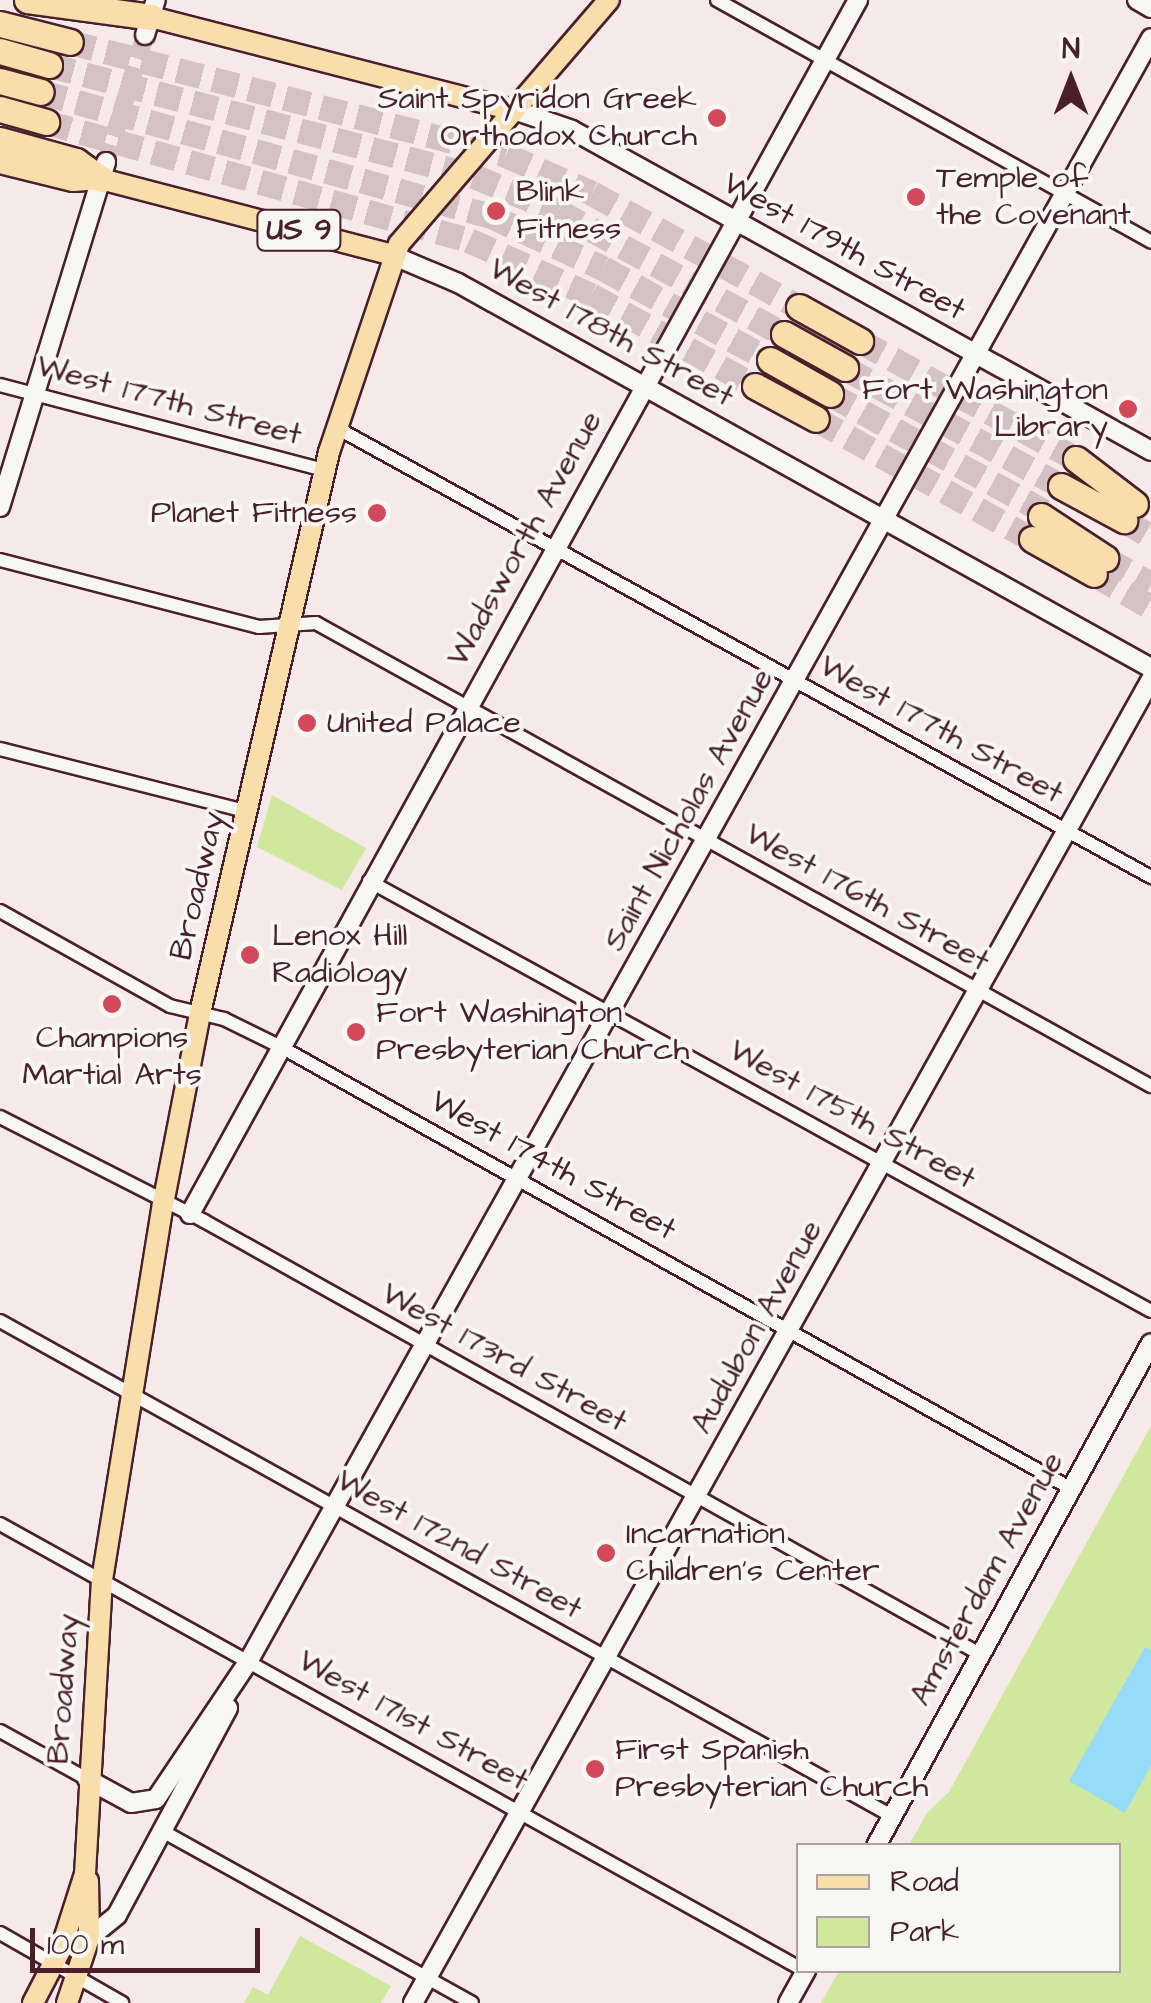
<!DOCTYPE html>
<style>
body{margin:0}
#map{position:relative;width:1151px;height:2003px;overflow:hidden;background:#f5e9e9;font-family:"Architects Daughter",sans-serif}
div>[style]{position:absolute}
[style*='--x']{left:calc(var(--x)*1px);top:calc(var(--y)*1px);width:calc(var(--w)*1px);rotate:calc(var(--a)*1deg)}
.green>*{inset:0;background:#cfe89e}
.water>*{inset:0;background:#96dbf8}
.secondary-tunnel>*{height:18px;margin-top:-9px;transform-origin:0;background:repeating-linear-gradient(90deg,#d3c1c3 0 18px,transparent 0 27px)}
.motorway-tunnel>*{height:25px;margin-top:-12.5px;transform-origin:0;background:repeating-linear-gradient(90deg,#d3c1c3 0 25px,transparent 0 37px)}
.roads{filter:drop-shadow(2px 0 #4a1f2b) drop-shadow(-2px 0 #4a1f2b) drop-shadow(0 2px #4a1f2b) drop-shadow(0 -2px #4a1f2b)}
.minor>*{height:12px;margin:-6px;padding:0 6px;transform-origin:6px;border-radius:6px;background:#f6f6f2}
.tertiary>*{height:18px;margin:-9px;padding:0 9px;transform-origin:9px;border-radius:9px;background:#f6f6f2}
.secondary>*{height:18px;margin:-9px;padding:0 9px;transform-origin:9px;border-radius:9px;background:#f6f6f2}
.primary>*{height:20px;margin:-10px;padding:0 10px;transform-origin:10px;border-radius:10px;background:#f8deab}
.motorway>*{height:25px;margin:-12.5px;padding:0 12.5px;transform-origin:12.5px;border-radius:12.5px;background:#f8deab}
.dots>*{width:28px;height:28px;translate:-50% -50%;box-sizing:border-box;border:5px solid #f6f6f2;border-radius:50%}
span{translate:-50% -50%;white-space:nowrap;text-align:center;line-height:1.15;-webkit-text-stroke:8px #f6f6f2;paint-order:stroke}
.shield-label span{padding:2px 8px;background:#f6f6f2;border:2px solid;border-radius:8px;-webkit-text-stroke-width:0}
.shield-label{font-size:30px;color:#4a1f2b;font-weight:700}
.poi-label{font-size:32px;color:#4a1f2b}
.right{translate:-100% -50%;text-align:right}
.left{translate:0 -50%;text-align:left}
.street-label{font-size:32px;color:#4a1f2b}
.legend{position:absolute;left:796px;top:1843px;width:325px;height:130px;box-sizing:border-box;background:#f6f6f2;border:2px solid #b1a0a2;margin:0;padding:12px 18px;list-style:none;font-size:30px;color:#4a1f2b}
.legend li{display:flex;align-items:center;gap:20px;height:50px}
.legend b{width:50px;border:2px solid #b1a0a2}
.north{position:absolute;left:1021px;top:30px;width:100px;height:100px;-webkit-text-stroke:8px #f6f6f2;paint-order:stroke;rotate:0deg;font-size:28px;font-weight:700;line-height:40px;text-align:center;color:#4a1f2b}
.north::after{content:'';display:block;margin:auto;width:35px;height:45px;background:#4a1f2b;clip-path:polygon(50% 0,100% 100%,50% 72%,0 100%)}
.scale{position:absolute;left:30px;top:1928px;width:230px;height:45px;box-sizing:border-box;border:5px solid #4a1f2b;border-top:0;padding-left:12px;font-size:30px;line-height:35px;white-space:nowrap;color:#4a1f2b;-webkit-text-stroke:8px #f6f6f2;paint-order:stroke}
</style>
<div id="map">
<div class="green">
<i style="clip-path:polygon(272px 795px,366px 848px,342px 890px,257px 847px)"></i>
<i style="clip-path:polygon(1151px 1426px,1151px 2003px,821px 2003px,839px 1971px,1118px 1970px,1118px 1846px,909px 1845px,927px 1813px,949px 1792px)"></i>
<i style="clip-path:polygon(300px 1936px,391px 1986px,381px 2003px,244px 2003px,253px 1987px,268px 1995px)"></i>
</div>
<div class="water">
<i style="clip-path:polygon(1145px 1647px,1151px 1650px,1151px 1766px,1125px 1813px,1069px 1781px)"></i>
</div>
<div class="secondary-tunnel">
<i style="--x:106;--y:162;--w:133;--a:-72.9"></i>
</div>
<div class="motorway-tunnel">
<i style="--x:70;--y:42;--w:450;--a:14.5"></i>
<i style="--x:506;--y:155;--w:94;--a:23.8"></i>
<i style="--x:592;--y:193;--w:236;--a:28.8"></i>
<i style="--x:49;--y:65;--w:439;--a:14.6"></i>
<i style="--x:474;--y:176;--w:91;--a:22.6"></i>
<i style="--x:558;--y:211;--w:257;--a:28.6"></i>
<i style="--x:41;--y:92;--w:465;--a:15.4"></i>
<i style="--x:489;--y:215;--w:126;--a:24.9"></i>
<i style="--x:603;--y:268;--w:191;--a:28.9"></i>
<i style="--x:46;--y:122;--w:439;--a:15.6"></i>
<i style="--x:469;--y:240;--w:134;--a:24.3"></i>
<i style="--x:591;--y:295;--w:188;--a:29"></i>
<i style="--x:860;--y:341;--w:246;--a:28.6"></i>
<i style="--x:845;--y:368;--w:246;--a:28.6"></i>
<i style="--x:830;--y:394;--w:244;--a:28.7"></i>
<i style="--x:816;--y:419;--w:247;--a:29.1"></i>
<i style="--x:1124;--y:520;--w:31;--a:31"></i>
<i style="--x:1105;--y:558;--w:53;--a:29.5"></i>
<i style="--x:1094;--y:574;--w:66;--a:30.1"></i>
</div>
<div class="roads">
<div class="minor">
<i style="--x:717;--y:0;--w:497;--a:29.1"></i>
<i style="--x:0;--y:385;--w:335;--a:14.7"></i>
<i style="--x:337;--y:428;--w:930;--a:28.88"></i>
<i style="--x:0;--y:560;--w:268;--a:14.5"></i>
<i style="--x:259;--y:627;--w:57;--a:-4"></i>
<i style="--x:316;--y:623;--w:955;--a:29.01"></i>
<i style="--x:0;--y:749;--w:253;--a:14.2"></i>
<i style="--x:369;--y:881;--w:892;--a:28.81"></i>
<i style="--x:0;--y:911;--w:195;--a:29.2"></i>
<i style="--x:170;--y:1006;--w:56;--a:13.5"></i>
<i style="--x:224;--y:1019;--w:64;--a:26.2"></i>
<i style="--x:281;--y:1047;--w:904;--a:29.2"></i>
<i style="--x:0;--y:1117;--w:229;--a:27"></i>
<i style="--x:204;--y:1221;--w:886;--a:29.17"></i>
<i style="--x:0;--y:1321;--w:1020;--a:29.03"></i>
<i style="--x:0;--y:1524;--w:913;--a:29.04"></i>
<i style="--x:0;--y:1731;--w:99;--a:28.9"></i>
<i style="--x:164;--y:1832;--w:352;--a:29"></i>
<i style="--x:0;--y:1933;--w:141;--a:29.8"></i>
</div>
<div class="tertiary">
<i style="--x:1137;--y:0;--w:16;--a:30"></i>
<i style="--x:190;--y:1214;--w:1386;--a:-61.18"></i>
<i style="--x:413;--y:2003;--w:1516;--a:-60.86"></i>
</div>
<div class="secondary">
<i style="--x:145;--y:35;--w:37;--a:-73"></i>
<i style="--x:514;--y:110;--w:61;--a:19"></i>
<i style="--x:572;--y:130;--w:662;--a:29"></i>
<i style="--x:392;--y:255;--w:72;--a:23"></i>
<i style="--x:458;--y:283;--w:793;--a:29.05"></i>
<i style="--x:0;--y:507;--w:361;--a:-72.9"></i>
<i style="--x:87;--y:1779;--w:50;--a:28.6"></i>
<i style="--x:131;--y:1803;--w:25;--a:-9"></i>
<i style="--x:156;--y:1799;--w:165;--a:-56.1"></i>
<i style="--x:248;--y:1662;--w:1858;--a:-60.92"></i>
<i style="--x:876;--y:1846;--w:573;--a:-61.33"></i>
<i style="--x:89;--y:1938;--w:36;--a:-39"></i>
<i style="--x:117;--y:1915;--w:235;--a:-61.8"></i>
<i style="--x:788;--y:2003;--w:38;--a:-61"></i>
</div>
<div class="primary">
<i style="--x:151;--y:17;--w:375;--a:14.4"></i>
<i style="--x:0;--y:163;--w:75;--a:13.9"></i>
<i style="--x:73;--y:181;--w:28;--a:-4"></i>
<i style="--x:101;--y:179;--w:301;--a:14.6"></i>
<i style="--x:33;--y:2003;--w:61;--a:-62.6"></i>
<i style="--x:61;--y:1949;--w:79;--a:-72.3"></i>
<i style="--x:85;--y:1874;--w:294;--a:-86.7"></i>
<i style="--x:102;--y:1580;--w:381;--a:-80.8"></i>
<i style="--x:163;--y:1204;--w:195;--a:-79"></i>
<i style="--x:200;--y:1013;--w:576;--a:-77.05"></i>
<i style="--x:329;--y:452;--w:219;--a:-71.4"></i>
<i style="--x:399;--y:244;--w:322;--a:-49.3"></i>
<i style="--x:67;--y:2003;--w:69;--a:-71.3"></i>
<i style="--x:89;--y:1938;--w:57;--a:-91"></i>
</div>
<div class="motorway">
<i style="--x:27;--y:0;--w:125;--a:7.8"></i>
<i style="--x:0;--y:24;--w:72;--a:14.4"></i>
<i style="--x:0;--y:51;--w:51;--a:15.9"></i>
<i style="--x:0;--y:81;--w:42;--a:15"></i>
<i style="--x:0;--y:109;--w:48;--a:15.8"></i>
<i style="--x:0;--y:140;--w:79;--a:15.4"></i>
<i style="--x:76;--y:161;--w:31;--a:36"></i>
<i style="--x:799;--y:307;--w:70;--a:29.1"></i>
<i style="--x:784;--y:334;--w:70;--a:29.1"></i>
<i style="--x:770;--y:360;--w:69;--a:29.5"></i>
<i style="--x:755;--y:386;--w:69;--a:28.4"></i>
<i style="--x:1076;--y:459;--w:74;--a:37.3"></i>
<i style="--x:1061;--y:486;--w:72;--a:28.4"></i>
<i style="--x:1041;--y:516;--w:77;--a:33.3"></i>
<i style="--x:1032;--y:539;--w:71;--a:29.4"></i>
</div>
</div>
<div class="dots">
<i style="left:717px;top:118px;background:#d1495b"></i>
<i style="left:916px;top:197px;background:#d1495b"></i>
<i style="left:496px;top:211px;background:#d1495b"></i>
<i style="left:1128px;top:409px;background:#d1495b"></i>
<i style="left:377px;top:513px;background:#d1495b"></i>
<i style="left:307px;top:723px;background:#d1495b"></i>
<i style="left:250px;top:955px;background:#d1495b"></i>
<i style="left:112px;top:1004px;background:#d1495b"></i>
<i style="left:356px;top:1032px;background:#d1495b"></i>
<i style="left:606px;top:1553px;background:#d1495b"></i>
<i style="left:595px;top:1769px;background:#d1495b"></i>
</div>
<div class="shield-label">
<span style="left:299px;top:230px">US 9</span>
</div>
<div class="poi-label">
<span class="right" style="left:697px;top:118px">Saint Spyridon Greek<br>Orthodox Church</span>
<span class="left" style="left:936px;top:197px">Temple of<br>the Covenant</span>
<span class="left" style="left:516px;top:211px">Blink<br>Fitness</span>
<span class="right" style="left:1108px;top:409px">Fort Washington<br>Library</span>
<span class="right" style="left:357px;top:513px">Planet Fitness</span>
<span class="left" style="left:327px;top:723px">United Palace</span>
<span class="left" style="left:272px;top:955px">Lenox Hill<br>Radiology</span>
<span class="left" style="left:376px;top:1032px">Fort Washington<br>Presbyterian Church</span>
<span style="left:112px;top:1057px">Champions<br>Martial Arts</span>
<span class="left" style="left:626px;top:1553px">Incarnation<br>Children's Center</span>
<span class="left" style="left:615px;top:1769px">First Spanish<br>Presbyterian Church</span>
</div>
<div class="street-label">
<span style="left:844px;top:247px;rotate:29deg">West 179th Street</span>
<span style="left:611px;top:333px;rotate:29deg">West 178th Street</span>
<span style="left:169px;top:401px;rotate:15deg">West 177th Street</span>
<span style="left:525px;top:539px;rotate:-61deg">Wadsworth Avenue</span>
<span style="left:941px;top:730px;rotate:29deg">West 177th Street</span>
<span style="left:689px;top:810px;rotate:-61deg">Saint Nicholas Avenue</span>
<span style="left:198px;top:886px;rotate:-77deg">Broadway</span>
<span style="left:867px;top:898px;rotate:29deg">West 176th Street</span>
<span style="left:852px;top:1115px;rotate:29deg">West 175th Street</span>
<span style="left:553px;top:1166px;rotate:29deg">West 174th Street</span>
<span style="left:757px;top:1327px;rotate:-61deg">Audubon Avenue</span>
<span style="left:504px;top:1358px;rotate:29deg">West 173rd Street</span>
<span style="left:459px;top:1545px;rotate:29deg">West 172nd Street</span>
<span style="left:987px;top:1579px;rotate:-61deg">Amsterdam Avenue</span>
<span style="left:64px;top:1689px;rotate:-86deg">Broadway</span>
<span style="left:413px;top:1721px;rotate:29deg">West 171st Street</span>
</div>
<ul class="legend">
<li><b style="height:12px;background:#f8deab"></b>Road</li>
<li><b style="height:28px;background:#cfe89e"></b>Park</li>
</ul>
<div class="north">N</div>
<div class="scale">100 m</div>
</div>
